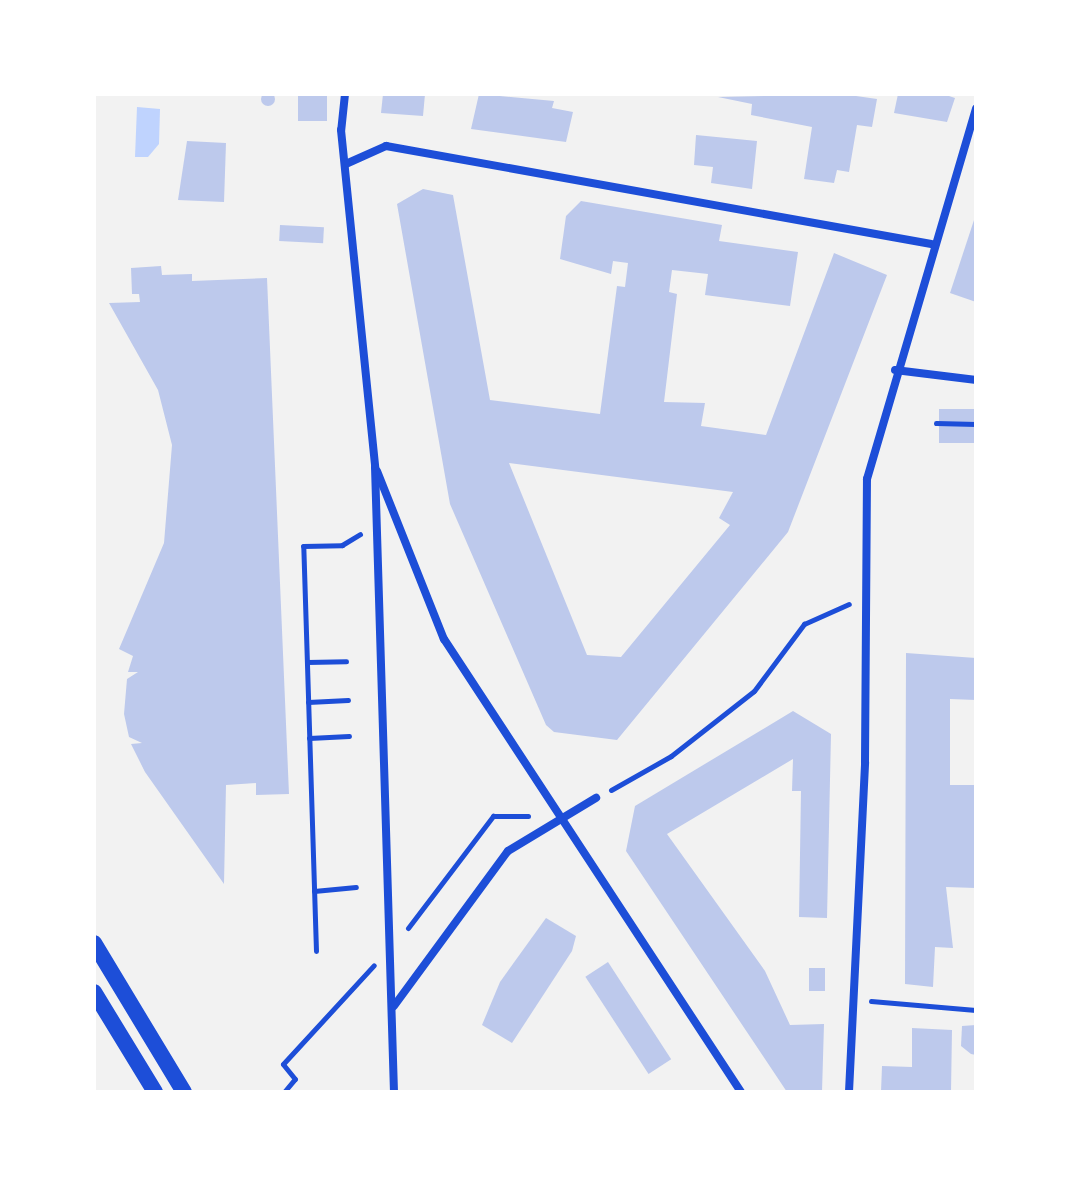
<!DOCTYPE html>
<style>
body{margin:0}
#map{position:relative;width:1070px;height:1186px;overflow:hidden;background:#f2f2f2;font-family:Roboto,sans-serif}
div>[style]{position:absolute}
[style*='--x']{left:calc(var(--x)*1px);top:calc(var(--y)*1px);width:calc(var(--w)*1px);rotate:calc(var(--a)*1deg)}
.water>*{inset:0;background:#bfd3fe}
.building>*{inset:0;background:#bdc9ec;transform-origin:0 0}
.round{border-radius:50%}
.path>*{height:5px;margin:-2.5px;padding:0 2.5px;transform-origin:2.5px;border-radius:2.5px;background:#1d4ed8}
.minor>*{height:8px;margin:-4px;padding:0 4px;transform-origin:4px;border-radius:4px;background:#1d4ed8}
.secondary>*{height:16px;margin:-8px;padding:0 8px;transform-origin:8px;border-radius:8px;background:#1d4ed8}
span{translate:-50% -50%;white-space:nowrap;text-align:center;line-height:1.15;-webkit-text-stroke:8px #fff;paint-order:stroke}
.frame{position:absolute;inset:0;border:96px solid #fff;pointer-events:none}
</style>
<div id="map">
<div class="water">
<i style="clip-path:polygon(137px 107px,160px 109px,159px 144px,148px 157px,135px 157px)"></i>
</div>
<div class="building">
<i class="round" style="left:261px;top:92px;width:14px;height:14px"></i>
<i style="left:298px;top:94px;width:29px;height:27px"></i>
<i style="clip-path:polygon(383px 94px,425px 94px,423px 116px,381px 113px)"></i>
<i style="clip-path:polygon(479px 94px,554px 101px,552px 108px,573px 112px,566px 142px,471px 129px)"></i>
<i style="clip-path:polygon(842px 94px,877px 99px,872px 127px,857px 125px,849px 172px,837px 170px,834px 183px,804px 179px,812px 127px,751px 115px,752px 104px,718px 97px)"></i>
<i style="clip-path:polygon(898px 94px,943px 94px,955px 98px,947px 122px,894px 113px)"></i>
<i style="clip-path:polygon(696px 135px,757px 141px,752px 189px,711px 183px,713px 167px,694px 165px)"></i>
<i style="clip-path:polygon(187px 141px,226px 143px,224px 202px,178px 200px)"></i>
<i style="clip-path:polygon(evenodd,423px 189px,453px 195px,490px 400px,600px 414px,617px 286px,625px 287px,628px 263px,613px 261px,611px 274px,560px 259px,566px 216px,581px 201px,722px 225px,719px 241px,798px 252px,790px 306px,705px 295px,708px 274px,672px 270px,669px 292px,677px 294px,664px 402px,705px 403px,701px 426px,766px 435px,834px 253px,887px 275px,788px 532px,617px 740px,554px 732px,546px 725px,450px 504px,397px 204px,423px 189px,509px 463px,733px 492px,719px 518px,730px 525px,621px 657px,587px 655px,509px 463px)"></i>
<i style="clip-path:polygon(975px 217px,976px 217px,976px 302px,950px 293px)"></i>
<i style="left:280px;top:225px;width:44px;height:16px;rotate:3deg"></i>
<i style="clip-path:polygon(161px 266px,162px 275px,192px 274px,192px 281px,267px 278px,289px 794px,256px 795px,256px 783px,226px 785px,224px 884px,145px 772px,131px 744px,142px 743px,129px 737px,124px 714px,127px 679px,138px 672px,128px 672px,133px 656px,119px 649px,164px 543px,172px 445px,158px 390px,109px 303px,140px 302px,139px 294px,132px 294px,131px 268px)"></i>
<i style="left:939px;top:409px;width:37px;height:34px"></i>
<i style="clip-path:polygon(906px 653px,976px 658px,976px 700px,950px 699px,950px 785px,976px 785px,976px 888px,946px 887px,953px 948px,935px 947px,933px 987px,905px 984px)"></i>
<i style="clip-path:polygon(793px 711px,831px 734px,827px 918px,799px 917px,801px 791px,792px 791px,793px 759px,667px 834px,765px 971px,790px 1025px,824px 1024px,822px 1092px,787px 1092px,626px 851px,635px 806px)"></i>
<i style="clip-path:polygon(546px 918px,576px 936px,572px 951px,512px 1043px,482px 1025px,500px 982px)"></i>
<i style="left:608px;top:962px;width:116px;height:27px;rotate:57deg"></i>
<i style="left:809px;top:968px;width:16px;height:23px"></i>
<i style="clip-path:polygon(976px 1025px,976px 1055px,971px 1054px,961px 1046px,962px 1026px)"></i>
<i style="clip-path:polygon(912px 1028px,952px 1030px,951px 1092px,881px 1092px,882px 1066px,912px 1067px)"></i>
</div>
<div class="path">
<i style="--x:936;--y:423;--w:40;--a:1.4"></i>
<i style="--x:307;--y:662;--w:39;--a:-1"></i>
<i style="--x:308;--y:702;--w:40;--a:-2.9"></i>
<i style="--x:309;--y:738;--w:40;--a:-2.9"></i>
<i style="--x:611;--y:790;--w:69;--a:-29.5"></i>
<i style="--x:671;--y:756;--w:105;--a:-38.1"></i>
<i style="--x:754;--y:691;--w:84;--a:-53.3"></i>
<i style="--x:804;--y:624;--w:49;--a:-24"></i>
<i style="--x:314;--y:891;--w:42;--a:-5.4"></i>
<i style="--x:408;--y:928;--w:141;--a:-52.8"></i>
<i style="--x:493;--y:816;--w:35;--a:0"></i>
<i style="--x:316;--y:951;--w:405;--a:-91.8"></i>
<i style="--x:303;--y:546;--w:39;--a:-1"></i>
<i style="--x:342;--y:545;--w:21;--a:-31"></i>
<i style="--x:871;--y:1001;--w:105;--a:4.9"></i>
<i style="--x:284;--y:1092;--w:17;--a:-50"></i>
<i style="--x:295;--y:1079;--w:19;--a:-129"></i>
<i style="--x:283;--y:1064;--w:134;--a:-47.4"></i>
</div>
<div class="minor">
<i style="--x:345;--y:94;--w:36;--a:96"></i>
<i style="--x:341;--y:130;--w:339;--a:84.2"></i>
<i style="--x:375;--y:467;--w:625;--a:88.26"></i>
<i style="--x:348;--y:163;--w:42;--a:-24.1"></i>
<i style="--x:386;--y:146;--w:554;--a:10.19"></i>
<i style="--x:895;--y:370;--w:82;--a:7"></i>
<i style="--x:377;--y:471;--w:181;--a:68.3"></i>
<i style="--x:444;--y:639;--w:542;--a:56.75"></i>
<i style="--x:394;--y:1006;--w:192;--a:-53.7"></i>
<i style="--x:508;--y:851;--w:103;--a:-31.1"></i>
<i style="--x:849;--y:1092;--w:330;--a:-87.2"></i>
<i style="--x:865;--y:762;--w:283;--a:-89.6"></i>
<i style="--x:867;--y:479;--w:386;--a:-73.6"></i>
</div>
<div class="secondary">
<i style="--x:94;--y:943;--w:174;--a:58.9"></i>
<i style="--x:94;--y:992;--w:117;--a:58.6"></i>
</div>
<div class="frame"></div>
</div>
